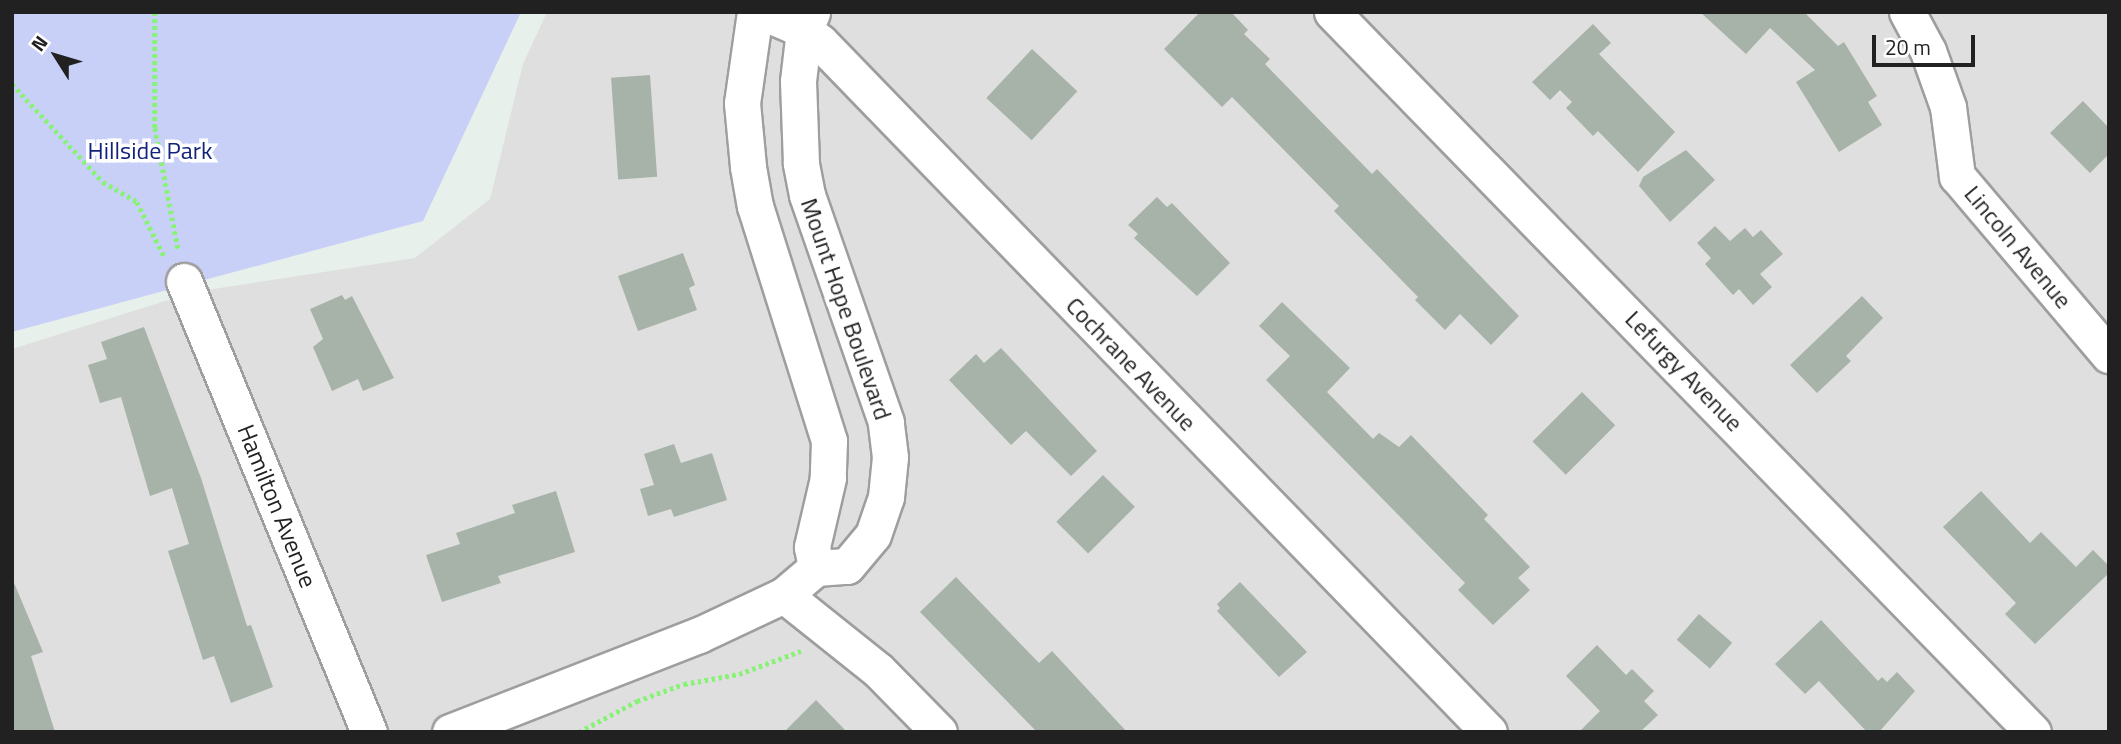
<!DOCTYPE html>
<style>
body{margin:0}
#map{position:relative;width:2121px;height:744px;overflow:hidden;background:#e8f0eb;font-family:"Titillium Web",sans-serif}
div>[style]{position:absolute}
[style*='--x']{left:calc(var(--x)*1px);top:calc(var(--y)*1px);width:calc(var(--w)*1px);rotate:calc(var(--a)*1deg)}
.residential>*{inset:0;background:#dedfde}
.park>*{inset:0;background:#c8d0f7}
.building>*{inset:0;background:#a7b3a9;transform-origin:0 0}
.path>*{height:4.5px;margin-top:-2.25px;transform-origin:0;background:repeating-linear-gradient(90deg,#88f277 0 3.5px,transparent 0 7px)}
.roads{filter:drop-shadow(2px 0 #9e9e9e) drop-shadow(-2px 0 #9e9e9e) drop-shadow(0 2px #9e9e9e) drop-shadow(0 -2px #9e9e9e)}
.street>*{height:35px;margin:-17.5px;padding:0 17.5px;transform-origin:17.5px;border-radius:17.5px;background:#fff}
span{translate:-50% -50%;white-space:nowrap;text-align:center;line-height:1.15;-webkit-text-stroke:7px #fff;paint-order:stroke}
.park-label{font-size:24px;color:#12237b}
.street-label{font-size:24px;color:#212121}
.frame{position:absolute;inset:0;border:14px solid #212121;pointer-events:none}
.north{position:absolute;left:21px;top:21px;width:70px;height:70px;-webkit-text-stroke:5px #fff;paint-order:stroke;rotate:307deg;font-size:19px;font-weight:700;line-height:28px;text-align:center;color:#212121}
.north::after{content:'';display:block;margin:auto;width:24px;height:32px;background:#212121;clip-path:polygon(50% 0,100% 100%,50% 72%,0 100%)}
.scale{position:absolute;left:1872px;top:35px;width:103px;height:32px;box-sizing:border-box;border:4px solid #212121;border-top:0;padding-left:9px;font-size:21px;line-height:24px;white-space:nowrap;color:#212121;-webkit-text-stroke:5px #fff;paint-order:stroke}
</style>
<div id="map">
<div class="residential">
<i style="clip-path:polygon(547px 12px,2109px 12px,2109px 732px,12px 732px,12px 349px,194px 292px,415px 258px,490px 199px,523px 64px)"></i>
</div>
<div class="park">
<i style="clip-path:polygon(12px 12px,521px 12px,423px 221px,12px 332px)"></i>
</div>
<div class="building">
<i style="clip-path:polygon(1200px 12px,1231px 12px,1248px 30px,1244px 34px,1270px 59px,1265px 64px,1372px 174px,1377px 169px,1519px 316px,1491px 345px,1460px 314px,1445px 330px,1415px 300px,1418px 297px,1334px 211px,1339px 206px,1232px 97px,1222px 107px,1164px 49px)"></i>
<i style="clip-path:polygon(1700px 12px,1804px 12px,1838px 46px,1844px 42px,1877px 96px,1868px 102px,1882px 125px,1839px 152px,1796px 82px,1815px 70px,1770px 28px,1746px 54px)"></i>
<i style="clip-path:polygon(1593px 24px,1611px 43px,1599px 54px,1675px 132px,1638px 172px,1598px 131px,1593px 136px,1566px 108px,1572px 102px,1560px 90px,1550px 100px,1532px 82px)"></i>
<i style="left:1032px;top:49px;width:62px;height:67px;rotate:43deg"></i>
<i style="left:650px;top:75px;width:102px;height:39px;rotate:86deg"></i>
<i style="clip-path:polygon(2083px 101px,2109px 128px,2109px 154px,2090px 173px,2050px 133px)"></i>
<i style="clip-path:polygon(1686px 150px,1715px 180px,1670px 222px,1639px 186px,1643px 177px)"></i>
<i style="clip-path:polygon(1157px 197px,1167px 207px,1172px 203px,1230px 263px,1197px 296px,1134px 238px,1138px 234px,1128px 225px)"></i>
<i style="clip-path:polygon(1715px 226px,1730px 241px,1745px 228px,1753px 237px,1761px 230px,1783px 254px,1760px 274px,1772px 287px,1753px 305px,1739px 289px,1733px 295px,1705px 264px,1711px 258px,1697px 243px)"></i>
<i style="clip-path:polygon(683px 253px,695px 285px,689px 288px,697px 310px,638px 331px,618px 276px)"></i>
<i style="clip-path:polygon(342px 295px,345px 300px,352px 296px,394px 378px,363px 391px,358px 379px,332px 391px,313px 347px,323px 339px,310px 309px)"></i>
<i style="clip-path:polygon(1862px 296px,1883px 318px,1846px 356px,1851px 361px,1817px 393px,1790px 365px)"></i>
<i style="clip-path:polygon(1282px 302px,1350px 368px,1327px 392px,1373px 439px,1379px 433px,1399px 447px,1411px 435px,1488px 515px,1484px 519px,1530px 567px,1518px 578px,1530px 590px,1493px 625px,1458px 590px,1465px 583px,1266px 380px,1290px 356px,1259px 326px)"></i>
<i style="clip-path:polygon(144px 327px,201px 478px,247px 626px,251px 625px,273px 687px,231px 703px,214px 656px,203px 660px,168px 551px,189px 544px,172px 488px,150px 496px,121px 397px,100px 403px,88px 365px,107px 359px,101px 342px)"></i>
<i style="clip-path:polygon(1001px 348px,1097px 451px,1071px 476px,1026px 431px,1011px 445px,949px 380px,976px 354px,984px 363px)"></i>
<i style="left:1582px;top:392px;width:47px;height:70px;rotate:45deg"></i>
<i style="clip-path:polygon(674px 444px,681px 463px,712px 453px,727px 500px,674px 517px,671px 509px,648px 516px,640px 489px,654px 485px,644px 454px)"></i>
<i style="left:1103px;top:475px;width:45px;height:66px;rotate:45deg"></i>
<i style="clip-path:polygon(556px 491px,575px 552px,498px 576px,501px 583px,442px 602px,426px 555px,460px 544px,456px 533px,515px 513px,512px 505px)"></i>
<i style="clip-path:polygon(1981px 491px,2030px 543px,2041px 532px,2076px 567px,2093px 550px,2109px 566px,2109px 573px,2035px 644px,2005px 614px,2016px 603px,1943px 527px)"></i>
<i style="clip-path:polygon(956px 577px,1039px 663px,1052px 651px,1127px 732px,1037px 732px,920px 612px)"></i>
<i style="clip-path:polygon(12px 578px,43px 652px,31px 656px,55px 732px,12px 732px)"></i>
<i style="clip-path:polygon(1240px 582px,1307px 652px,1279px 677px,1217px 611px,1220px 608px,1217px 604px)"></i>
<i style="left:1699px;top:614px;width:44px;height:34px;rotate:41deg"></i>
<i style="clip-path:polygon(1821px 620px,1878px 681px,1882px 677px,1887px 682px,1897px 672px,1915px 691px,1879px 732px,1867px 732px,1819px 681px,1805px 694px,1775px 664px)"></i>
<i style="clip-path:polygon(1597px 645px,1626px 675px,1632px 669px,1654px 691px,1644px 701px,1658px 715px,1640px 732px,1579px 732px,1600px 711px,1566px 676px)"></i>
<i style="clip-path:polygon(816px 700px,847px 732px,784px 732px)"></i>
</div>
<div class="path">
<i style="--x:155;--y:12;--w:116;--a:90"></i>
<i style="--x:155;--y:128;--w:123;--a:79.2"></i>
<i style="--x:12;--y:84;--w:134;--a:47.1"></i>
<i style="--x:103;--y:182;--w:39;--a:30"></i>
<i style="--x:137;--y:202;--w:60;--a:63.4"></i>
<i style="--x:579;--y:732;--w:66;--a:-28.1"></i>
<i style="--x:637;--y:701;--w:50;--a:-19.9"></i>
<i style="--x:684;--y:684;--w:56;--a:-10.3"></i>
<i style="--x:739;--y:674;--w:66;--a:-20.4"></i>
</div>
<div class="roads">
<div class="street">
<i style="--x:755;--y:12;--w:92;--a:98.1"></i>
<i style="--x:742;--y:103;--w:64;--a:84.6"></i>
<i style="--x:748;--y:167;--w:40;--a:80"></i>
<i style="--x:755;--y:206;--w:246;--a:72.5"></i>
<i style="--x:829;--y:441;--w:37;--a:92"></i>
<i style="--x:828;--y:478;--w:71;--a:103.1"></i>
<i style="--x:812;--y:547;--w:21;--a:79"></i>
<i style="--x:762;--y:12;--w:46;--a:23.2"></i>
<i style="--x:804;--y:30;--w:20;--a:37"></i>
<i style="--x:820;--y:42;--w:961;--a:45.89"></i>
<i style="--x:1332;--y:12;--w:1005;--a:45.77"></i>
<i style="--x:1907;--y:12;--w:44;--a:61.7"></i>
<i style="--x:1928;--y:51;--w:59;--a:70.3"></i>
<i style="--x:1948;--y:107;--w:70;--a:82.6"></i>
<i style="--x:1957;--y:176;--w:235;--a:49.7"></i>
<i style="--x:184;--y:281;--w:487;--a:67.7"></i>
<i style="--x:784;--y:595;--w:120;--a:38.6"></i>
<i style="--x:878;--y:670;--w:87;--a:45.5"></i>
<i style="--x:450;--y:732;--w:267;--a:-21.3"></i>
<i style="--x:699;--y:635;--w:94;--a:-25.2"></i>
<i style="--x:784;--y:595;--w:42;--a:-40.2"></i>
<i style="--x:816;--y:568;--w:31;--a:-4"></i>
<i style="--x:847;--y:566;--w:40;--a:-50"></i>
<i style="--x:873;--y:535;--w:40;--a:-71.1"></i>
<i style="--x:886;--y:497;--w:40;--a:-84.3"></i>
<i style="--x:890;--y:457;--w:35;--a:-97"></i>
<i style="--x:886;--y:422;--w:240;--a:-109.2"></i>
<i style="--x:807;--y:195;--w:33;--a:-101"></i>
<i style="--x:801;--y:163;--w:82;--a:-92.1"></i>
<i style="--x:798;--y:81;--w:51;--a:-83.3"></i>
<i style="--x:804;--y:30;--w:19;--a:-65"></i>
</div>
</div>
<div class="park-label">
<span style="left:150px;top:151px">Hillside Park</span>
</div>
<div class="street-label">
<span style="left:2018px;top:247px;rotate:50deg">Lincoln Avenue</span>
<span style="left:846px;top:309px;rotate:71deg">Mount Hope Boulevard</span>
<span style="left:1131px;top:364px;rotate:46deg">Cochrane Avenue</span>
<span style="left:1684px;top:371px;rotate:46deg">Lefurgy Avenue</span>
<span style="left:277px;top:506px;rotate:68deg">Hamilton Avenue</span>
</div>
<div class="frame"></div>
<div class="north">N</div>
<div class="scale">20 m</div>
</div>
